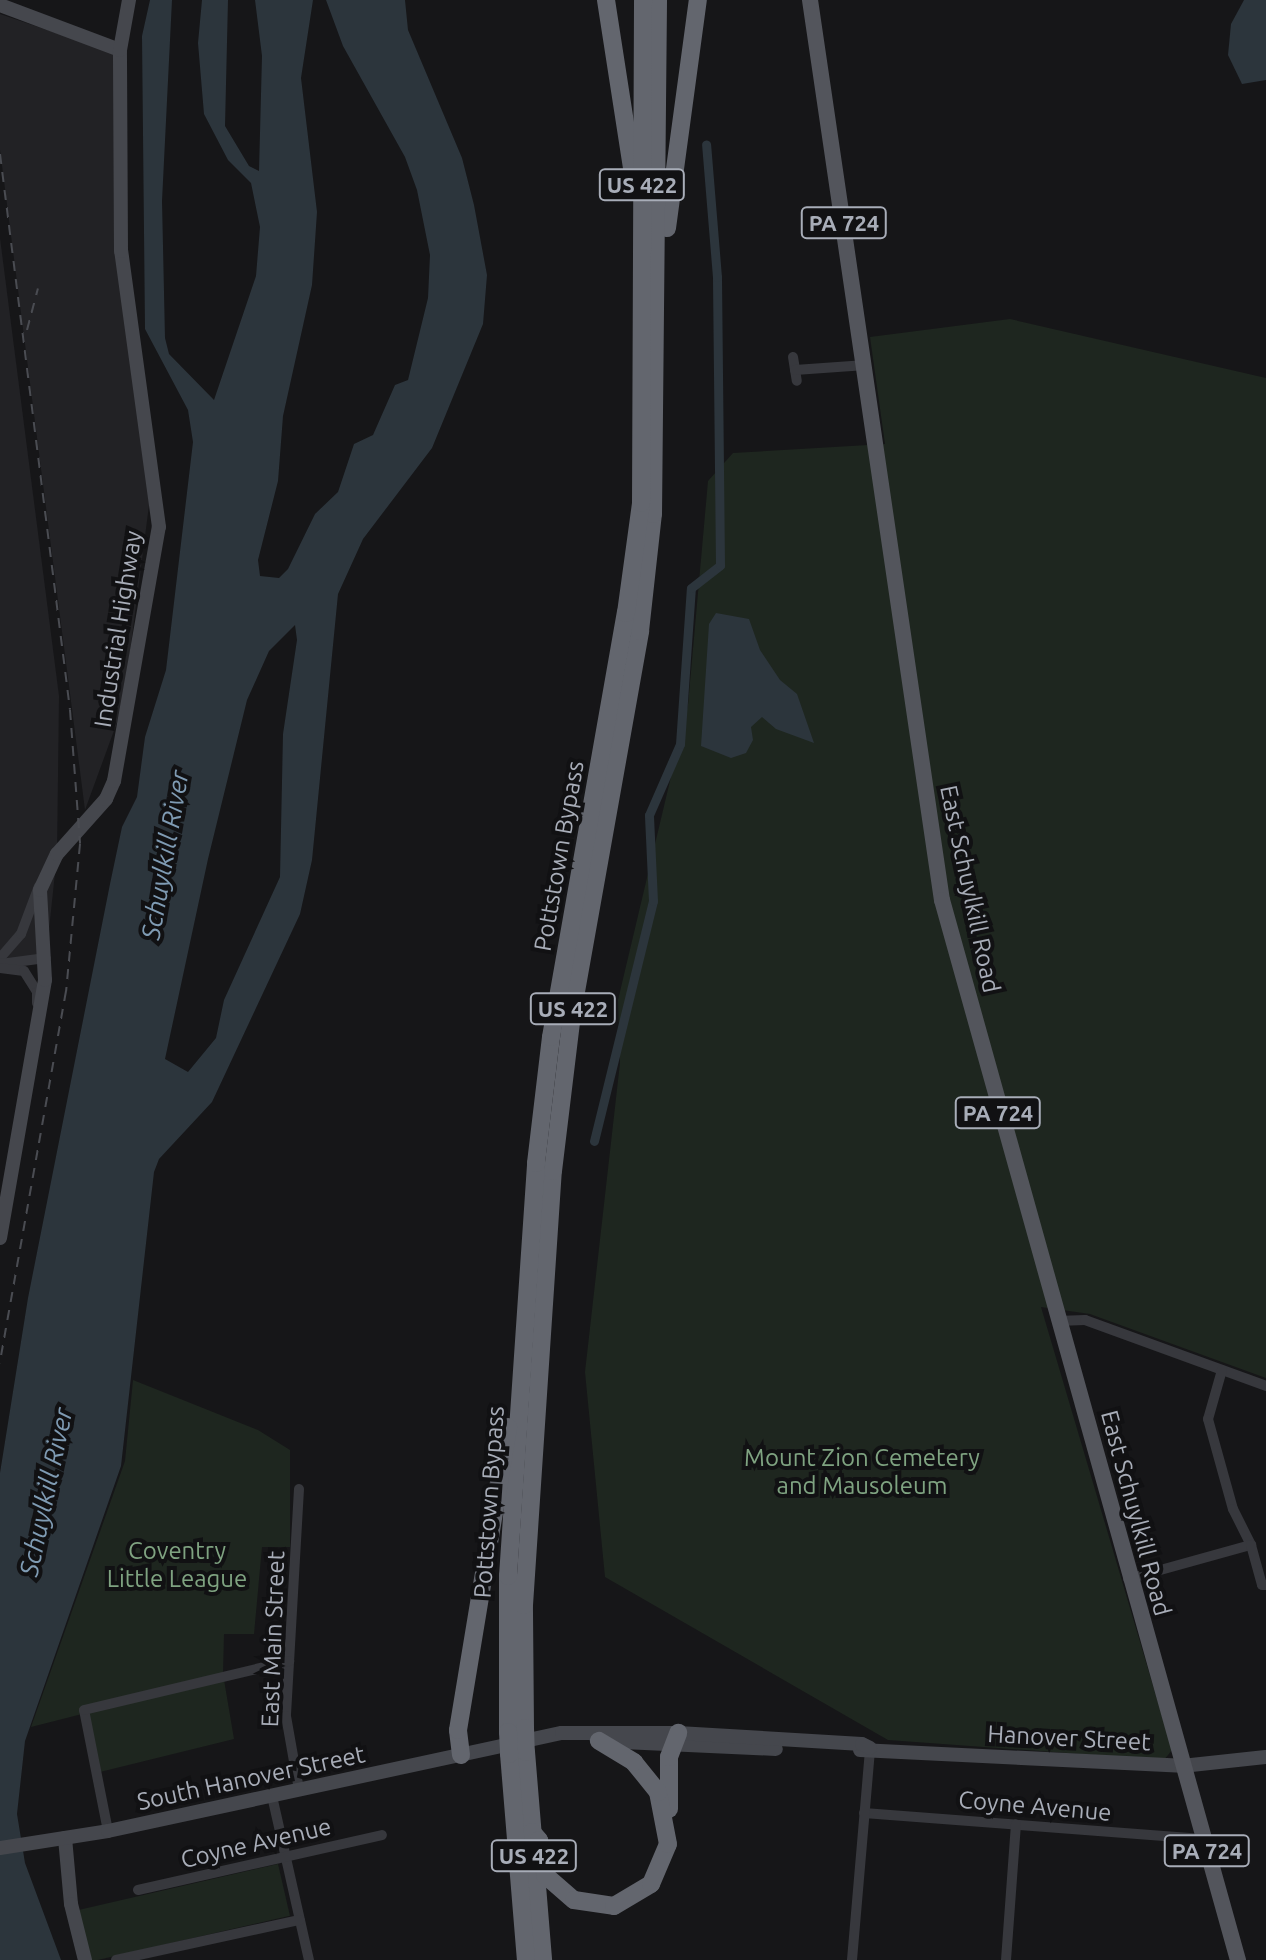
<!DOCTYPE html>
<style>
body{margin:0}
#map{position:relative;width:1266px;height:1960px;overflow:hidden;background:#161618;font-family:Ubuntu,sans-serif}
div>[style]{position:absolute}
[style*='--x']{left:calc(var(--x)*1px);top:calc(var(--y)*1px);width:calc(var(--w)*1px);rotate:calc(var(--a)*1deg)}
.built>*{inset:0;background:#222225}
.green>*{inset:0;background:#1e261f;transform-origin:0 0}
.water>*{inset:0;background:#2c353c}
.canal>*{height:9px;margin:-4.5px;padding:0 4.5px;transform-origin:4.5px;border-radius:4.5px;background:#2c353c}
.street>*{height:10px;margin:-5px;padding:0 5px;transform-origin:5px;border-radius:5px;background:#37383d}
.secondary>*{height:14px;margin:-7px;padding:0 7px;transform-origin:7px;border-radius:7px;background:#45474d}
.primary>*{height:16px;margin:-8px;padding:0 8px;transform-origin:8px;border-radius:8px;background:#53555c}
.highway>*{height:18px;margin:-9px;padding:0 9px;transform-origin:9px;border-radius:9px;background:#63666e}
.rail>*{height:2px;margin-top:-1px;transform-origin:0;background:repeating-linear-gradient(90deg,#4a4c52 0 10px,transparent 0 18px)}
.highway-bridge>*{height:18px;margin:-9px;padding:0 9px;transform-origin:9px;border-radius:9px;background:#63666e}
span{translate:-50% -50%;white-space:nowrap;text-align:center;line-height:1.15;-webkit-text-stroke:8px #111113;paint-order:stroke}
.shield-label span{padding:2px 6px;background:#111113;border:2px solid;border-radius:6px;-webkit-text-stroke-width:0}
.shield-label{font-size:22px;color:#a8adb8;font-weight:700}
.street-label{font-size:24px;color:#a8adb8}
.park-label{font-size:24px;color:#7fa381}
.water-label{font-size:26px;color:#7f9bb3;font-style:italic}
</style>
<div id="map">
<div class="built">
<i style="clip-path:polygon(0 14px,121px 55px,121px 180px,151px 490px,123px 706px,85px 810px,0 150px)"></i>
<i style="clip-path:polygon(0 238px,59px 696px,57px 854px,46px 958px,0 965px)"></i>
</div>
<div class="green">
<i style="clip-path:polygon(1010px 319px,1266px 378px,1266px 1378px,1090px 1314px,1041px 1307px,1172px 1750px,1164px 1760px,888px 1740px,605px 1577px,585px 1372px,620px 1063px,618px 1000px,688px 705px,708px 481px,733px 453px,885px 444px,870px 337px)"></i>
<i style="clip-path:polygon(133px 1380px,258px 1430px,290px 1450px,290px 1547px,262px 1547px,254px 1634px,224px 1634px,223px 1674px,234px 1739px,100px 1772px,86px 1713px,31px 1727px,125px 1461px)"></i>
<i style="left:278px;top:1864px;width:53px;height:207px;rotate:77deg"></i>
</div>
<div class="water">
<i style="clip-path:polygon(evenodd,150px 0,172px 0,162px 201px,165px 338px,169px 354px,214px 400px,256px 276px,260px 227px,251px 183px,228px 160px,204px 114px,198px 43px,202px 0,228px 0,225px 126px,249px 166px,259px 171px,262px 56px,255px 0,313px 0,301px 78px,317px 212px,312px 285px,283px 416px,278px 481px,258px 560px,260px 576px,279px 578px,288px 569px,315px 514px,338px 492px,354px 444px,373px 435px,395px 385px,408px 380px,428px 298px,430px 255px,417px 190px,405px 157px,343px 46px,326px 0,405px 0,408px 30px,462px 158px,474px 205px,487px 275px,483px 324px,432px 448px,363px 539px,338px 594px,312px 860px,300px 914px,212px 1102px,159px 1159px,154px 1172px,121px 1466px,25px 1741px,17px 1814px,25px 1863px,61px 1960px,0 1960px,0 1473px,28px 1298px,110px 884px,122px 827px,137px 797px,145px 737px,166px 670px,193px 442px,188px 410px,145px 329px,142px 36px,150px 0,295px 625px,297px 640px,283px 734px,280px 877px,224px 1000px,216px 1038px,188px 1072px,165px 1059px,208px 859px,247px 700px,269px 651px,295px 625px)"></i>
<i style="clip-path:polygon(1244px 0,1266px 0,1266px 80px,1242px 84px,1228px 55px,1231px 24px)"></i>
<i style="clip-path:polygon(716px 613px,749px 619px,760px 650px,780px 680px,797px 694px,814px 743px,776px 729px,762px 717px,751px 727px,753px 740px,746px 753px,731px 758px,701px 746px,709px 624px)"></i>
</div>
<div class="canal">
<i style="--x:594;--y:1141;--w:247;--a:-76.2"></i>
<i style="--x:653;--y:901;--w:86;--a:-92.7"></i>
<i style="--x:649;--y:815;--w:77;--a:-66.4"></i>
<i style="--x:680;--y:744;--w:156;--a:-86"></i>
<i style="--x:691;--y:588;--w:37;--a:-38"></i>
<i style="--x:720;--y:565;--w:288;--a:-90.6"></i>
<i style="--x:717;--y:277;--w:133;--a:-94.7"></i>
</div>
<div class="street">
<i style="--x:793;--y:357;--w:24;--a:81"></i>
<i style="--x:795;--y:370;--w:71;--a:-4"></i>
<i style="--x:0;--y:958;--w:32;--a:-49"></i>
<i style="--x:21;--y:934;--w:51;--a:-69.4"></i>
<i style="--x:0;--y:964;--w:46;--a:-7.4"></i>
<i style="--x:0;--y:968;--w:24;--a:7"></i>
<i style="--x:24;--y:971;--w:25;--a:58"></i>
<i style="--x:37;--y:992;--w:11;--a:90"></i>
<i style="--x:1057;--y:1321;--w:28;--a:-2"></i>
<i style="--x:1085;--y:1320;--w:193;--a:20"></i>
<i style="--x:1222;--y:1370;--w:51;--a:105.9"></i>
<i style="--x:1208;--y:1419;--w:93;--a:74.5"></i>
<i style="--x:1233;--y:1509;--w:40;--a:63.4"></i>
<i style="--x:299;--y:1489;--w:227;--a:93.3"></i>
<i style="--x:286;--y:1716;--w:75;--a:80"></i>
<i style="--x:1128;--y:1579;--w:128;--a:-15.5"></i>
<i style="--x:1251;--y:1545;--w:41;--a:74.6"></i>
<i style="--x:1262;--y:1585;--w:4;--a:0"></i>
<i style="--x:272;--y:1796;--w:168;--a:77.3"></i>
<i style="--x:864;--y:1813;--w:340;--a:4.4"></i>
<i style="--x:108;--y:1831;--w:123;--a:-101.2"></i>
<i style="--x:84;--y:1710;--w:211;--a:-13.4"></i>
<i style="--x:138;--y:1890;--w:250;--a:-12.7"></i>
<i style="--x:116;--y:1960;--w:188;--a:-12.3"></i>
<i style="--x:852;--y:1960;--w:213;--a:-85.1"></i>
<i style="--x:1006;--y:1960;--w:136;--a:-85.8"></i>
</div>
<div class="secondary">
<i style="--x:0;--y:5;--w:128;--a:20.6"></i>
<i style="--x:0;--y:1238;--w:262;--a:-80.1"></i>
<i style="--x:45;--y:980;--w:90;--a:-93.2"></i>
<i style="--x:40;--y:890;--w:40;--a:-65"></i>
<i style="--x:57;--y:854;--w:74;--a:-48.3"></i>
<i style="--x:106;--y:799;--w:20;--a:-66"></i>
<i style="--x:114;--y:781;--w:258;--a:-80"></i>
<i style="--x:159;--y:527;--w:279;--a:-97.8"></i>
<i style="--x:121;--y:251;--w:201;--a:-90.3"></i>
<i style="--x:120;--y:50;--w:51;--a:-79.8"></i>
<i style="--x:601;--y:1741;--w:175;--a:2.6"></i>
<i style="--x:860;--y:1750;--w:322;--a:2.8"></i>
<i style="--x:1182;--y:1766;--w:84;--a:-6.1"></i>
<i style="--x:65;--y:1838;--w:66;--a:84.8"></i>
<i style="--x:71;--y:1904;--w:58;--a:76"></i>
<i style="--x:0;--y:1848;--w:109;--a:-8.9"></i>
<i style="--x:108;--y:1831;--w:464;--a:-12.2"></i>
<i style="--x:562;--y:1733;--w:116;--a:0"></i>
<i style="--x:678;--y:1733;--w:184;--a:3.4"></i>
<i style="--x:862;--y:1744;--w:9;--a:27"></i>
</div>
<div class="primary">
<i style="--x:810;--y:0;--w:910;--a:81.66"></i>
<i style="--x:942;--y:900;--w:1101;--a:74.4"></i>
</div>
<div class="highway">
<i style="--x:606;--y:0;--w:177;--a:81.2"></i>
<i style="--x:667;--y:228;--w:230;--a:-82.3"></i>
<i style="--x:525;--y:1728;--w:123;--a:-90.5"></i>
<i style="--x:524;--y:1605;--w:435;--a:-86.2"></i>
<i style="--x:553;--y:1171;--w:158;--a:-83.1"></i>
<i style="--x:572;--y:1014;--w:389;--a:-79.9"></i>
<i style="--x:640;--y:631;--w:118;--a:-83.7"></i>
<i style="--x:653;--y:514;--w:514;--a:-89.44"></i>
<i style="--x:508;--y:1732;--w:156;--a:-90"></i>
<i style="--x:508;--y:1576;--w:414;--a:-86.1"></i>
<i style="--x:536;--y:1163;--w:127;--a:-83.2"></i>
<i style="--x:551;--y:1037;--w:431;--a:-80"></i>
<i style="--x:626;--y:613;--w:111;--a:-82.2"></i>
<i style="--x:641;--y:503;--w:503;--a:-89.77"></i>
<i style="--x:526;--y:1752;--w:209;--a:85.3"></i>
<i style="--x:509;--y:1754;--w:207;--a:85.3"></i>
<i style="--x:461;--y:1755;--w:25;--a:-97"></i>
<i style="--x:458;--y:1730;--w:307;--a:-80.6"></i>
<i style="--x:669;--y:1809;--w:52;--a:-90"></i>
<i style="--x:669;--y:1757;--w:26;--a:-69"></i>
<i style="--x:532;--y:1832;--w:11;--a:49"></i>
<i style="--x:539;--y:1840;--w:36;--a:80"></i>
<i style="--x:545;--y:1875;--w:38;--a:41"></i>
<i style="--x:574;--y:1900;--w:40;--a:8.5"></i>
<i style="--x:614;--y:1906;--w:43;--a:-30.7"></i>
<i style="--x:651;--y:1884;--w:43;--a:-67"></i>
<i style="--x:668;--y:1844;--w:53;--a:-100.9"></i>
<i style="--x:658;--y:1792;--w:38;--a:-129"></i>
<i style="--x:634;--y:1762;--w:41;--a:-149"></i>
</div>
<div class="rail">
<i style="--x:0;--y:154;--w:560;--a:82.82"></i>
<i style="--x:70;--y:710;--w:134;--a:85.7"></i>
<i style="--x:80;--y:844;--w:148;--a:95.4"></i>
<i style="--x:66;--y:991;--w:378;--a:100.1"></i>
<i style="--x:27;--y:330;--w:43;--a:-75.3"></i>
</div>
<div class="highway-bridge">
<i style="--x:525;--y:1728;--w:24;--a:88"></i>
<i style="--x:508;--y:1732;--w:22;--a:87"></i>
</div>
<div class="shield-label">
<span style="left:642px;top:185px">US 422</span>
<span style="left:844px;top:223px">PA 724</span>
<span style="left:573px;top:1009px">US 422</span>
<span style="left:998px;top:1113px">PA 724</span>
<span style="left:1207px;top:1851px">PA 724</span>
<span style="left:534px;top:1856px">US 422</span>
</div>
<div class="street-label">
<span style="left:118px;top:629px;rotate:-81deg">Industrial Highway</span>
<span style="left:559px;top:856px;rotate:-80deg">Pottstown Bypass</span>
<span style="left:970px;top:889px;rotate:78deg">East Schuylkill Road</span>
<span style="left:489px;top:1502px;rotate:-86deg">Pottstown Bypass</span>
<span style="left:1136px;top:1513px;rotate:75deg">East Schuylkill Road</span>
<span style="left:273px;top:1639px;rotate:-88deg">East Main Street</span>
<span style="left:1069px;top:1738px;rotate:3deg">Hanover Street</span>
<span style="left:251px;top:1778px;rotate:-12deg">South Hanover Street</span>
<span style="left:1035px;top:1806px;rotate:5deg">Coyne Avenue</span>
<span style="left:256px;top:1843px;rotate:-13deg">Coyne Avenue</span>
</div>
<div class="park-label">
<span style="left:862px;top:1472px">Mount Zion Cemetery<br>and Mausoleum</span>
<span style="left:177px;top:1565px">Coventry<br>Little League</span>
</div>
<div class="water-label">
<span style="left:165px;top:855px;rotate:-80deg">Schuylkill River</span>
<span style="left:46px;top:1492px;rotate:-78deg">Schuylkill River</span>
</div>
</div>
